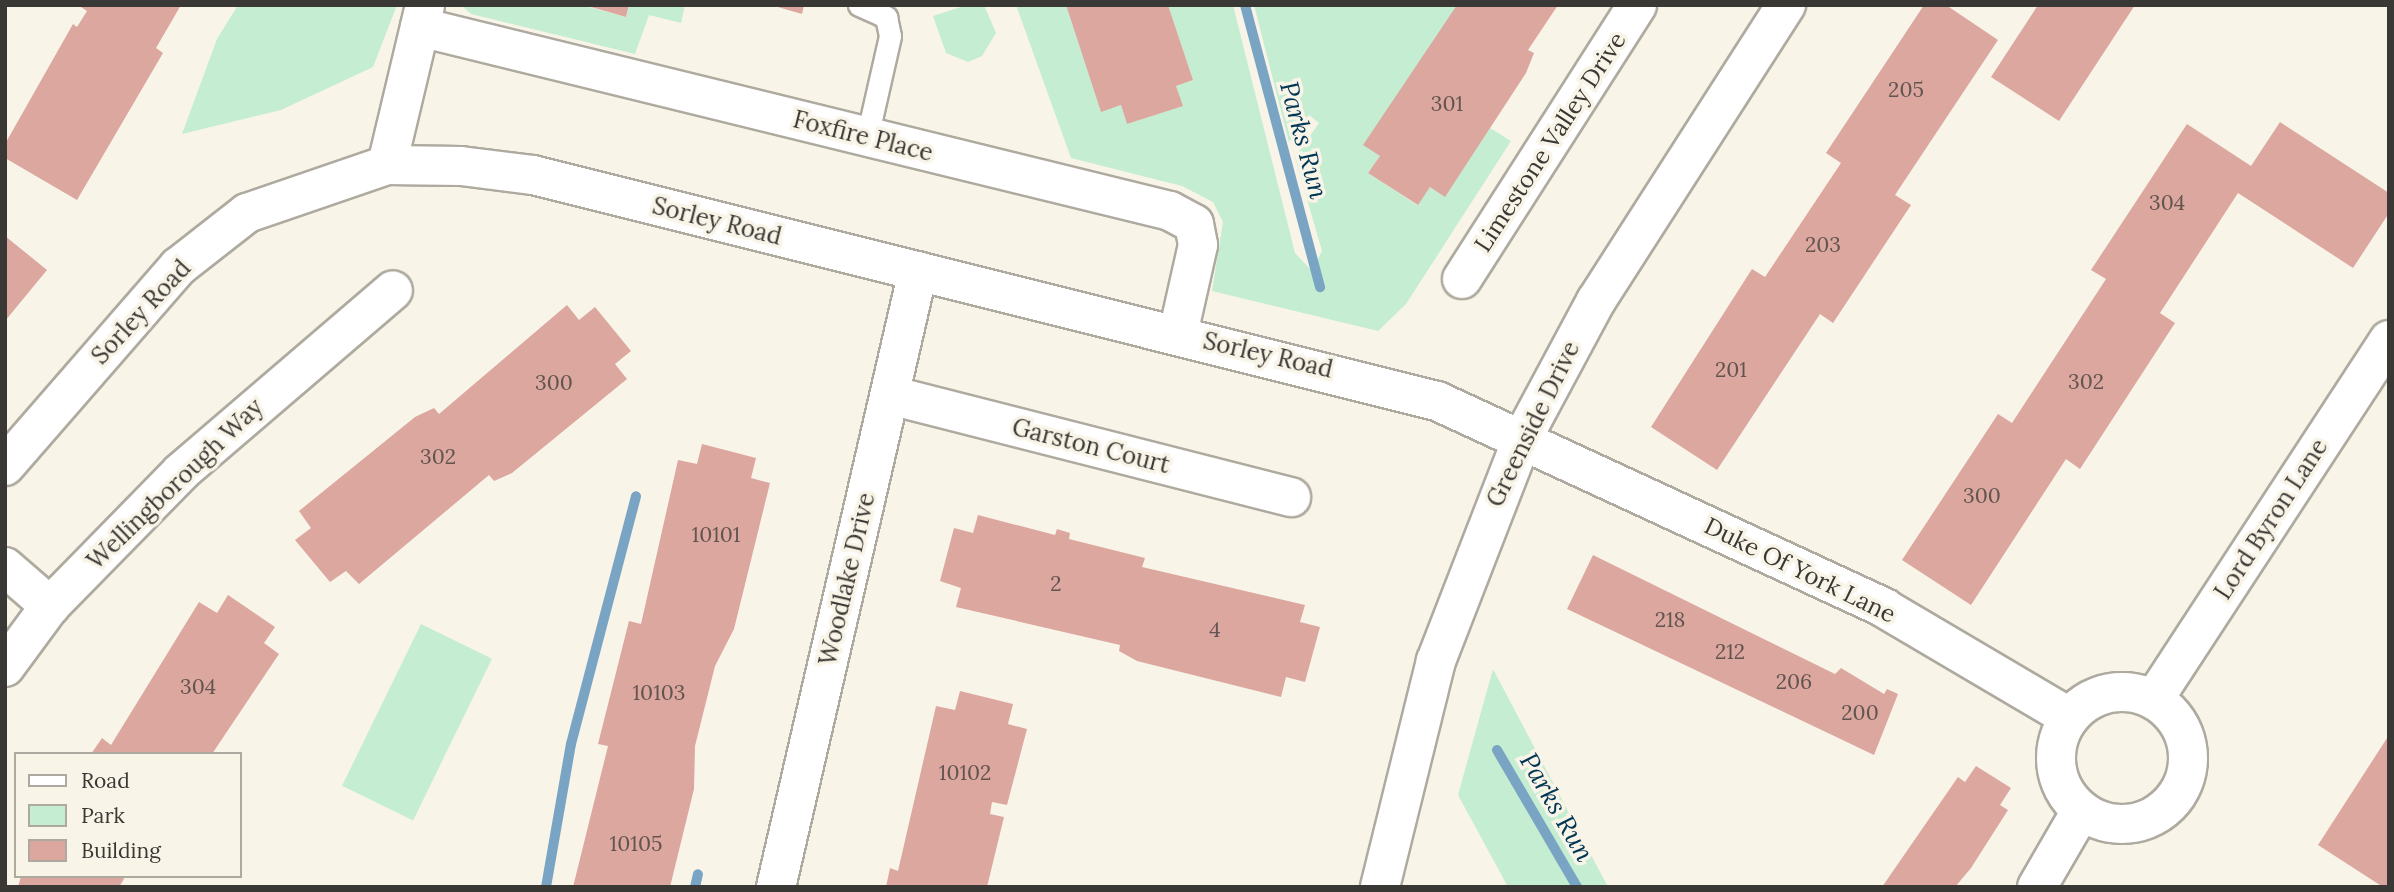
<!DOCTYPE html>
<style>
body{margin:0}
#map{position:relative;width:2394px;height:892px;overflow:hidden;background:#f9f4e8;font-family:Lora,serif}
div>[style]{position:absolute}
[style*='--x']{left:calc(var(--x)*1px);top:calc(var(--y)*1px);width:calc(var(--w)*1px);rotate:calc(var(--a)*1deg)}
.green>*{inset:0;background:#c4edd2;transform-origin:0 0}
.stream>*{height:10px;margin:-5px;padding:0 5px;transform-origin:5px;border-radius:5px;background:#7aa4c3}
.building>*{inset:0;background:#dca79f}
.roads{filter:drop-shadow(2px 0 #afaa9f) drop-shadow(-2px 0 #afaa9f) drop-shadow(0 2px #afaa9f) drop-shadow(0 -2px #afaa9f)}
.service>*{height:21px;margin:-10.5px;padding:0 10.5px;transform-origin:10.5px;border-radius:10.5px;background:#fff}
.minor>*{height:38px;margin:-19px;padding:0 19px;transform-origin:19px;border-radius:19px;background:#fff}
.minor>.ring{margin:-19px;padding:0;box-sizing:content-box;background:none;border:38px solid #fff;border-radius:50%}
.tertiary>*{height:38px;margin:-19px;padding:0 19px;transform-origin:19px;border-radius:19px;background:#fff}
span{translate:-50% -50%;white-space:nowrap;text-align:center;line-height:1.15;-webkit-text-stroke:7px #f9f4e8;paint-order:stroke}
.number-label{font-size:21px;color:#62544f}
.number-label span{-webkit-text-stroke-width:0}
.street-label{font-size:24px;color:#3a3834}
.water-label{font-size:26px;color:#003654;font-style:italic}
.frame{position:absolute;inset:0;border:7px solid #3a3834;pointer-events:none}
.legend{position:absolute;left:14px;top:752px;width:228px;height:126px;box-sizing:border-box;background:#f9f4e8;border:2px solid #ada9a0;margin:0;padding:9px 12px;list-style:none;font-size:21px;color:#3a3834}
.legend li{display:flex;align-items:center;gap:14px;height:35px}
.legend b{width:35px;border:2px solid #ada9a0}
</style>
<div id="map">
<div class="green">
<i style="clip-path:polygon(238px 5px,397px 5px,373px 67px,281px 110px,182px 134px,217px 39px)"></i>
<i style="clip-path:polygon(461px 5px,581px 5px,626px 17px,629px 5px,685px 5px,681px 23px,649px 15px,635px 54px,471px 14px)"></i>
<i style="clip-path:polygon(967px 5px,984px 5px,996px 33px,982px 56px,968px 62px,946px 53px,933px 16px)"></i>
<i style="clip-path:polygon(1016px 5px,1066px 5px,1101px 111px,1121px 105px,1127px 124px,1182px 106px,1176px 86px,1193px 80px,1168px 5px,1233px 5px,1295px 253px,1312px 271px,1322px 251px,1295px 157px,1319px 123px,1309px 115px,1289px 142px,1254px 5px,1459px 7px,1364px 144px,1380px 156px,1368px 173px,1417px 205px,1430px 187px,1445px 196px,1490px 128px,1511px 141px,1406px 304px,1378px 331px,1212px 291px,1223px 222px,1213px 202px,1182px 186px,1071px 158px)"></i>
<i style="left:421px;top:624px;width:79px;height:180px;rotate:26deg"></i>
<i style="clip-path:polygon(1493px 669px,1608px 887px,1508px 887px,1458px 795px)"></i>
</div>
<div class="stream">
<i style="--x:1245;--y:5;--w:292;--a:75.1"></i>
<i style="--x:1497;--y:750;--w:159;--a:59.7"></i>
<i style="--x:546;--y:887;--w:145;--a:-80.1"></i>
<i style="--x:571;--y:744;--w:256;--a:-75.3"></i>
<i style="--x:695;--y:887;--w:13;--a:-77"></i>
</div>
<div class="building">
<i style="clip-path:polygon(78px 5px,181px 5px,156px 48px,163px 53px,77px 200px,5px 158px,5px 144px,73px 24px,77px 27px,87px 11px)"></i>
<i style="clip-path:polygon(584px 5px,629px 5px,626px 17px)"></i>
<i style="clip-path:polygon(771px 5px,804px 5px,802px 14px)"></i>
<i style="clip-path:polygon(1066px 5px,1168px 5px,1193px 80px,1176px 86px,1183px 106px,1127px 124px,1121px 105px,1101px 112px)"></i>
<i style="clip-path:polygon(1457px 5px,1558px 5px,1528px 50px,1534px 53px,1526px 73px,1445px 197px,1430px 187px,1418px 205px,1368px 173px,1380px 156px,1363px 145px)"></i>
<i style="clip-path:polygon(1924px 5px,1946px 5px,1998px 40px,1895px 195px,1911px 205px,1833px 323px,1820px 314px,1717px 470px,1651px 427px,1752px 269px,1765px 277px,1841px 163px,1826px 153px)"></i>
<i style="clip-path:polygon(2038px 5px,2135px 5px,2059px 121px,1991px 77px)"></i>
<i style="clip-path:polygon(2280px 122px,2389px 193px,2389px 213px,2353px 268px,2238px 193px,2160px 313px,2175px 323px,2080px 469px,2066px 459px,1971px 605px,1902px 560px,1998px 414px,2012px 423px,2106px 279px,2091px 270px,2187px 124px,2251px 166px)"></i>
<i style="clip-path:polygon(5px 236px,47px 270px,5px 321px)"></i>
<i style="clip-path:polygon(567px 305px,579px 320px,595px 307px,631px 351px,615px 364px,627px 379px,512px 473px,494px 481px,489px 475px,359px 584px,346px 571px,330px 582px,295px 540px,311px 528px,299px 511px,415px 417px,434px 408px,439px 414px)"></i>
<i style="clip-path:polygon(702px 444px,756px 458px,751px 478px,770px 483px,734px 629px,715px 666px,695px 746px,694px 789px,670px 887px,573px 887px,608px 746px,598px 744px,629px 621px,641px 624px,678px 460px,697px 464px)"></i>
<i style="clip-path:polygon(978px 515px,1055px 535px,1057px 529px,1070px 533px,1069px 539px,1145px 558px,1142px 567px,1305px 605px,1300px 622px,1320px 627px,1305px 682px,1286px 677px,1281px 697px,1137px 661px,1119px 651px,1120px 645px,956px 607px,961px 588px,940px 581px,954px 528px,973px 533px)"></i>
<i style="clip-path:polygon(1593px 555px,1835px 674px,1841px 668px,1884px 694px,1887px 689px,1898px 694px,1874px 755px,1567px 609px)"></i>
<i style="clip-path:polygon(228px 595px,275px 627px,264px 643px,279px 654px,212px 754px,91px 754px,102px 738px,111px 745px,199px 602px,217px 613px)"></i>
<i style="clip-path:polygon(960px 691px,1013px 704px,1008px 724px,1027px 729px,1007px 805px,992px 802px,990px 814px,1004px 817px,987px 887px,886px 887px,890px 868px,898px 871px,936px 706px,955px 710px)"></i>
<i style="clip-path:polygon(2389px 735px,2389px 887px,2383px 887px,2318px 845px)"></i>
<i style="clip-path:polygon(1976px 766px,2011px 788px,2000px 805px,2008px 810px,1971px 868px,1955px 887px,1882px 887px,1958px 777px,1965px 782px)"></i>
<i style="clip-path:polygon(21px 876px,123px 876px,124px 879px,119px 887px,18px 887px)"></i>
</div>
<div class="roads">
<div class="service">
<i style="--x:859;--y:5;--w:30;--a:24"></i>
<i style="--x:886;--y:17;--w:19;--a:78"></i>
<i style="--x:890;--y:36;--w:104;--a:102.8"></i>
</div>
<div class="minor">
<i style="--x:420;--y:27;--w:772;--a:13.78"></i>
<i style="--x:1170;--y:211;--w:27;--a:28"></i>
<i style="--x:1194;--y:224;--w:21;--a:79"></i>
<i style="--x:1198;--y:245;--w:91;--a:102.7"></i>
<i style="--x:387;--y:165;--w:164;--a:-76.6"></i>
<i style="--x:1462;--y:279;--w:325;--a:-57.4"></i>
<i style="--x:890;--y:395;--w:414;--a:14.3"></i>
<i style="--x:5;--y:466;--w:264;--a:-49"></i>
<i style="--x:178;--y:267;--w:88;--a:-38"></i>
<i style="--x:247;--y:213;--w:148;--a:-18.9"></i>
<i style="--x:387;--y:165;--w:74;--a:0.8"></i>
<i style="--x:461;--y:166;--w:73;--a:7.1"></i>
<i style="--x:533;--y:175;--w:932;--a:14.04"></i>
<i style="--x:1437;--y:401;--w:493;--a:24.8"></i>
<i style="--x:1884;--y:608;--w:215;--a:30.5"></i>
<i style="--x:5;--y:567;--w:60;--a:40.9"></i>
<i style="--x:5;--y:667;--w:76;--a:-53.6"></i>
<i style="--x:50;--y:606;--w:187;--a:-45.6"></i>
<i style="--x:181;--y:472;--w:279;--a:-40.6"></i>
<i class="ring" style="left:2056px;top:692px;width:94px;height:94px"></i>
<i style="--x:2154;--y:699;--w:429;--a:-56.8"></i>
<i style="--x:776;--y:887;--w:632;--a:-77.02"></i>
<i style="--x:2037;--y:887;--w:88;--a:-59.9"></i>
</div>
<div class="tertiary">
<i style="--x:1380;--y:887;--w:233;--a:-76.1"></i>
<i style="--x:1436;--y:661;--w:240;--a:-68.8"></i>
<i style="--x:1523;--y:437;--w:154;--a:-61.8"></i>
<i style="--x:1596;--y:301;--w:352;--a:-57.3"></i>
</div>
</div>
<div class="number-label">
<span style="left:1906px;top:90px">205</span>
<span style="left:1447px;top:104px">301</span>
<span style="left:2167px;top:203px">304</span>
<span style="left:1823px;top:245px">203</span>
<span style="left:1731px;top:370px">201</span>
<span style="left:2086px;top:382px">302</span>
<span style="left:554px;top:383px">300</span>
<span style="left:438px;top:457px">302</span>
<span style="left:1982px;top:496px">300</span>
<span style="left:716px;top:535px">10101</span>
<span style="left:1056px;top:584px">2</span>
<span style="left:1670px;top:620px">218</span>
<span style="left:1215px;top:630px">4</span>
<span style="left:1730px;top:652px">212</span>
<span style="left:1794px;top:682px">206</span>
<span style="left:198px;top:687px">304</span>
<span style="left:659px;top:693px">10103</span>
<span style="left:1860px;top:713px">200</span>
<span style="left:965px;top:773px">10102</span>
<span style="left:636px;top:844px">10105</span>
</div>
<div class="street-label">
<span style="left:863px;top:136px;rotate:14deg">Foxfire Place</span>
<span style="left:1550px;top:142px;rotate:-57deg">Limestone Valley Drive</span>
<span style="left:717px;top:221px;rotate:14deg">Sorley Road</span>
<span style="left:141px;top:312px;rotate:-47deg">Sorley Road</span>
<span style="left:1268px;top:355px;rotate:13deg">Sorley Road</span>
<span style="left:1533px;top:424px;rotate:-64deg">Greenside Drive</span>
<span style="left:1091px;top:446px;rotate:14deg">Garston Court</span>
<span style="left:175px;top:484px;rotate:-44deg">Wellingborough Way</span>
<span style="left:2271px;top:519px;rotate:-57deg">Lord Byron Lane</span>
<span style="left:1800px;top:570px;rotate:26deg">Duke Of York Lane</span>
<span style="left:847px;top:579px;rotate:-77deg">Woodlake Drive</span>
</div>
<div class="water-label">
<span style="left:1304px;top:140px;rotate:75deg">Parks Run</span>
<span style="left:1557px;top:807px;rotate:60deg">Parks Run</span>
</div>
<div class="frame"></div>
<ul class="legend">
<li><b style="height:9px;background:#fff"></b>Road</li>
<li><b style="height:19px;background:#c4edd2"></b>Park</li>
<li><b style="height:19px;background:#dca79f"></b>Building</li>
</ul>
</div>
